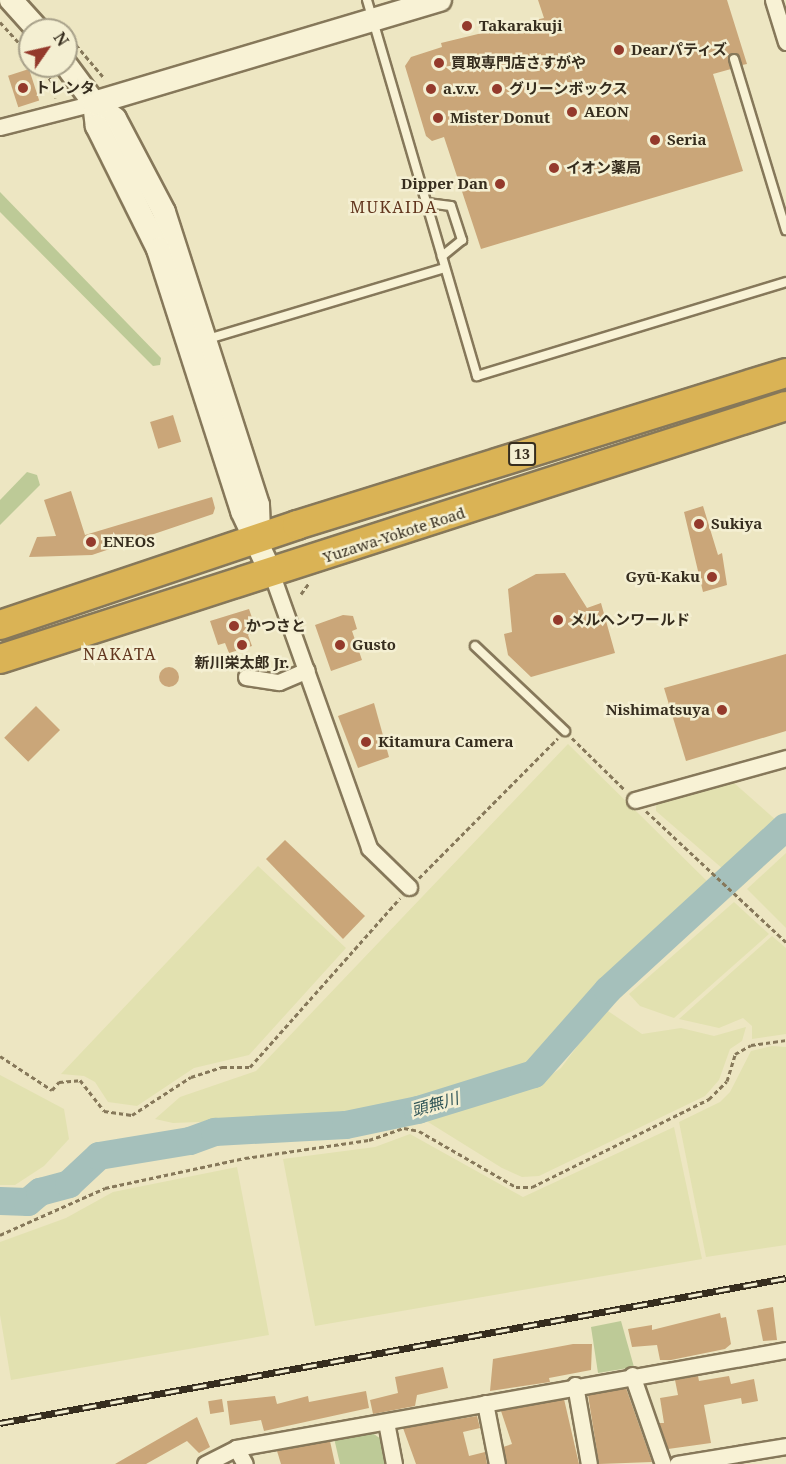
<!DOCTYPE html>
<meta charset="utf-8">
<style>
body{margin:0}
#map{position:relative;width:786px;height:1464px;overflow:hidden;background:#ede6c2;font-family:"Noto Serif","Noto Sans JP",serif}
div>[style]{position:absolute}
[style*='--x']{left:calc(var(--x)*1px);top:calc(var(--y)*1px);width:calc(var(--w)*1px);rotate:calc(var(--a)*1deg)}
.farmland>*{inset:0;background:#e2e1b0}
.green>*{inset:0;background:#bdca97}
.river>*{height:28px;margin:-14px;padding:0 14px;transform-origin:14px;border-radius:14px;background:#a5c0bb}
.building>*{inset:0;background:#caa679;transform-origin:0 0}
.round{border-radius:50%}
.path>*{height:3px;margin-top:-1.5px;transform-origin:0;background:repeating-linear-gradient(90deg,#86785a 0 4.5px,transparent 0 7.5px)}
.roads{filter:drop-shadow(2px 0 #86785a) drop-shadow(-2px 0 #86785a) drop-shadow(0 2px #86785a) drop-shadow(0 -2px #86785a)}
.lane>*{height:8px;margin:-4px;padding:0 4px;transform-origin:4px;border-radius:4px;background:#f8f2d5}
.street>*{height:15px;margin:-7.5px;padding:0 7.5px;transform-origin:7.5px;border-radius:7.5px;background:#f8f2d5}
.secondary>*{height:22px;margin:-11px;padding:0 11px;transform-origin:11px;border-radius:11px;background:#f8f2d5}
.highway>*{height:28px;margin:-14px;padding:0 14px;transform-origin:14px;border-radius:14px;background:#dab355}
.rail>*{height:7px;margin-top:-3.5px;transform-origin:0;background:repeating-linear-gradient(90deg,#f4efd2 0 14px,#362d1e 0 28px);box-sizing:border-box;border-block:2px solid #362d1e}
.dots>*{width:16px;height:16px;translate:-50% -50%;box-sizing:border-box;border:3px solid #f4efd2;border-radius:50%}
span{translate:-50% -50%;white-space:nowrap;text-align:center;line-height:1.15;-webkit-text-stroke:5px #f4efd2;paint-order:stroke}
.shield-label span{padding:2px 4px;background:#f4efd2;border:2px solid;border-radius:4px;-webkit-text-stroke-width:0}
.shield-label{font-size:14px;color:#362d1e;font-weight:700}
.poi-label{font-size:15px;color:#362d1e;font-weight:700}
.left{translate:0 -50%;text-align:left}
.right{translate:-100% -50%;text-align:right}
.street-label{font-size:15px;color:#362d1e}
.neighbourhood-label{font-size:16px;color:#62361e;letter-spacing:1.5px}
.water-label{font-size:16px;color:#2d5356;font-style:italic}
.north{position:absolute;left:18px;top:18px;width:60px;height:60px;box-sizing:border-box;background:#f4efd2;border:2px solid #a8a18a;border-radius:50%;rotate:56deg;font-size:16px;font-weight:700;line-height:24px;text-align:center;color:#362d1e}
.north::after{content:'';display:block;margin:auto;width:21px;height:27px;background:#943a2c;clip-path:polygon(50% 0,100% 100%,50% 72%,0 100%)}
</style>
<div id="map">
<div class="farmland">
<i style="clip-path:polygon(568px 744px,709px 883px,587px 1000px,537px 1060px,514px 1073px,352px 1116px,173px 1123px,155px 1119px,180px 1097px,256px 1071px)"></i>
<i style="clip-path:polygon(733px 782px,777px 821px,723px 869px,656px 811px,656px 801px)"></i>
<i style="clip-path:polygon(786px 853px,786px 928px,747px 889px)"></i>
<i style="clip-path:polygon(258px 866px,346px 948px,249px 1055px,194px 1068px,137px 1106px,108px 1102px,95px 1082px,84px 1076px,61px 1074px)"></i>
<i style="clip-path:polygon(734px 902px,769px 934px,674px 1018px,640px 1006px,629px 994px)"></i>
<i style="clip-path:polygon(772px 936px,786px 948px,786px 1034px,752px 1039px,752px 1026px,743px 1018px,719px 1028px,679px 1019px)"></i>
<i style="clip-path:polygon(605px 1009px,642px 1034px,681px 1028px,714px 1036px,746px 1027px,742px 1041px,730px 1049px,719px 1080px,705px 1096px,539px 1176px,522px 1177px,502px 1168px,420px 1117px,541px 1082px,561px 1068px)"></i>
<i style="clip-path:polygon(772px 1046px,786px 1047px,786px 1245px,706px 1257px,679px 1122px,720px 1102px,730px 1092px,751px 1051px)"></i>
<i style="clip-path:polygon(0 1075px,64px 1109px,69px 1139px,44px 1166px,15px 1185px,0 1185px)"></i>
<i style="clip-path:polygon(674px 1127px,702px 1259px,315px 1326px,283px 1159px,375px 1147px,410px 1134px,523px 1197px)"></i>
<i style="clip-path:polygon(237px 1167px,269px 1335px,11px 1380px,0 1315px,0 1242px,66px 1218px,113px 1192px)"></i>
</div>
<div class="green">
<i style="clip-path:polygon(0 192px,161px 358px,160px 365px,153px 366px,0 212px)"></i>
<i style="clip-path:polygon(27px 472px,37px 475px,40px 485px,0 525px,0 500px)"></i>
<i style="clip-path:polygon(621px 1321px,634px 1367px,598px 1373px,591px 1327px)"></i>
<i style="clip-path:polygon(371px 1432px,381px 1439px,385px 1464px,340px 1464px,334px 1438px)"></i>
</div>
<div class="river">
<i style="--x:0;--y:1201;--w:28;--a:2"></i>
<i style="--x:28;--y:1202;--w:16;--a:-40"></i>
<i style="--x:40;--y:1192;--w:30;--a:-15"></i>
<i style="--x:69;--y:1184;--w:41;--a:-43"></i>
<i style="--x:99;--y:1156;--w:92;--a:-9.4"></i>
<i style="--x:190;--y:1141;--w:27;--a:-20"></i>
<i style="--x:215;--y:1132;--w:131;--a:-3.1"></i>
<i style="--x:346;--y:1125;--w:74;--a:-11.8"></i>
<i style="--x:418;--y:1110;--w:121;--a:-17.2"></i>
<i style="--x:534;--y:1074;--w:112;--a:-48.6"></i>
<i style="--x:608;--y:990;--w:241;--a:-42.5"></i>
</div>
<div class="building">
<i style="clip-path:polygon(538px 0,727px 0,747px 64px,742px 65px,733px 53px,728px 58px,731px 69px,713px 74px,743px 171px,481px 249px,444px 137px,432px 141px,426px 136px,405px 66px,411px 57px,442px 47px,441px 43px,544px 18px)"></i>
<i style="left:29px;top:69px;width:33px;height:22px;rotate:72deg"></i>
<i style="left:173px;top:415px;width:28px;height:24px;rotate:73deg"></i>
<i style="clip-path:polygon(71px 491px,85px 535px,212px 497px,215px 508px,213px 514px,92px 555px,29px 557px,37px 537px,56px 536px,44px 500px)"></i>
<i style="clip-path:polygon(703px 506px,718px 555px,722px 553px,727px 585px,703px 592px,684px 512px)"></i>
<i style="clip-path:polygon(565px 573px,587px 608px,601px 603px,615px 653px,531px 677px,508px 655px,504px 634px,512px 632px,508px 589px,536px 574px)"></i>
<i style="clip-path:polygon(249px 609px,257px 632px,248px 635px,252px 646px,229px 653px,225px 643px,218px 645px,210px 621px)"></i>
<i style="clip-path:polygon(343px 615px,353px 616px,357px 629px,352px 631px,362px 660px,331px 671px,315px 625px)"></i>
<i style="clip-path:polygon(786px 654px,786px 731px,686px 761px,664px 688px)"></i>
<i class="round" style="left:159px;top:667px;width:20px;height:20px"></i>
<i style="clip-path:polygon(374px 703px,389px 757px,358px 768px,338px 716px)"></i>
<i style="left:36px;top:706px;width:34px;height:45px;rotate:45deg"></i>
<i style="clip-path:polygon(285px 840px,365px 916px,343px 939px,266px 859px)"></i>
<i style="clip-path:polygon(773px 1307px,777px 1340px,763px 1341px,757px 1310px)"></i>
<i style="clip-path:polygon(720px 1313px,721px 1318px,726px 1317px,731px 1344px,725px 1349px,671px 1360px,660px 1360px,657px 1345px,632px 1347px,628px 1329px,652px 1325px,652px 1330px)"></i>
<i style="clip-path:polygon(573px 1344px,592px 1344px,591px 1370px,549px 1378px,550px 1382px,490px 1391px,493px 1359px)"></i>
<i style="clip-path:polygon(443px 1367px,448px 1388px,417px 1395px,415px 1406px,373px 1414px,370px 1400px,398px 1393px,395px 1377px)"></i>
<i style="clip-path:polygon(698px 1376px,699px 1381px,729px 1376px,731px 1384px,754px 1379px,758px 1401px,742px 1404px,741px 1398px,704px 1405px,711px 1443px,668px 1449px,659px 1423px,664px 1423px,660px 1398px,678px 1395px,675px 1380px)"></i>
<i style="clip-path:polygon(626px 1388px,652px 1462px,599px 1464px,588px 1395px)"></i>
<i style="clip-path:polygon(366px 1391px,369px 1408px,264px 1431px,261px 1420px,230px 1425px,227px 1401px,275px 1396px,277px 1404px,308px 1396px,309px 1402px)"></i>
<i style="left:222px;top:1399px;width:13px;height:14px;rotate:81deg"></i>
<i style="clip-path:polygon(564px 1399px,579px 1464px,507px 1464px,503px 1447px,512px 1444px,501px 1411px)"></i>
<i style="clip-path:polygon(477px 1416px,480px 1428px,463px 1432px,469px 1456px,485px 1452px,487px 1464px,416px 1464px,403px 1428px)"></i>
<i style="clip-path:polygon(197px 1417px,210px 1447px,199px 1453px,187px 1441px,146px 1464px,115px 1464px)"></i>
<i style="clip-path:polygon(330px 1441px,335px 1464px,281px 1464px,277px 1451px)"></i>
</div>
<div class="path">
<i style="--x:55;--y:20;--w:13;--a:48"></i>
<i style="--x:0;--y:22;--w:45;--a:47.7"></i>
<i style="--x:66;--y:33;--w:60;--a:49.7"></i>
<i style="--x:40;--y:66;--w:21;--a:53"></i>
<i style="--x:53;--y:83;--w:15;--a:82"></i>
<i style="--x:301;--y:594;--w:14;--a:-54"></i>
<i style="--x:572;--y:738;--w:74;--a:44.5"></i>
<i style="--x:646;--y:811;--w:192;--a:43.1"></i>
<i style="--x:419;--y:878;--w:197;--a:-45.2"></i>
<i style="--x:0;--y:1056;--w:62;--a:33.2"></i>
<i style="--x:52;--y:1090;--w:11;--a:-49"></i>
<i style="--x:59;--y:1082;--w:21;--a:-5"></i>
<i style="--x:80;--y:1080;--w:39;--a:52"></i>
<i style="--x:104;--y:1111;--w:28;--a:8"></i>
<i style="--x:132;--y:1115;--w:70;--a:-32.8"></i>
<i style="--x:191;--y:1077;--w:33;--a:-18"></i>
<i style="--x:222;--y:1067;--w:28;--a:0"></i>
<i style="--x:250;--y:1067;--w:226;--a:-48.4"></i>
<i style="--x:0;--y:1235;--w:115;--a:-24.1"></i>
<i style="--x:105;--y:1188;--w:143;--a:-12.1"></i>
<i style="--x:245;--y:1158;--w:125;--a:-8.3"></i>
<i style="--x:369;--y:1140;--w:37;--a:-19"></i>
<i style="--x:404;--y:1128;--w:15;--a:11"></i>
<i style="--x:419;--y:1131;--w:112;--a:30"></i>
<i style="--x:516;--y:1187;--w:16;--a:0"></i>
<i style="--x:532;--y:1187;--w:198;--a:-26.4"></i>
<i style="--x:709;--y:1099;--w:25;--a:-45"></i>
<i style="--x:727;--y:1081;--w:28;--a:-73"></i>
<i style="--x:735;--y:1054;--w:18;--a:-29"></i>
<i style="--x:751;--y:1045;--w:35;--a:-8"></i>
</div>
<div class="roads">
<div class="lane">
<i style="--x:367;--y:0;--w:392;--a:73.7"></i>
<i style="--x:477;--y:376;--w:323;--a:-16.9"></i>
<i style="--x:734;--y:59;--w:179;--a:73.1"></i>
<i style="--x:427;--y:203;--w:24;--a:7"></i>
<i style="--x:451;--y:206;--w:36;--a:72"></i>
<i style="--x:462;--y:240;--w:26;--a:141"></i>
<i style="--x:208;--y:339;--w:247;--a:-16.7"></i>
<i style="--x:475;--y:646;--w:124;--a:43.4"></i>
</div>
<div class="street">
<i style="--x:773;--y:0;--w:44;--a:72.8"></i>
<i style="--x:0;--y:127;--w:97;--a:-14.3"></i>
<i style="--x:272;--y:575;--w:290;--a:70.4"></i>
<i style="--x:369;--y:848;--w:56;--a:44.3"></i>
<i style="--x:246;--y:677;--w:33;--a:9"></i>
<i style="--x:279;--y:682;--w:30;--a:-23"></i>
<i style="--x:635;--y:800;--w:157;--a:-15.5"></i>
<i style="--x:632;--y:1375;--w:94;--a:70.8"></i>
<i style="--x:575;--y:1385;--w:80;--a:80"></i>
<i style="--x:485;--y:1403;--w:62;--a:78.9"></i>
<i style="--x:386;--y:1422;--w:43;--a:79.2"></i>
<i style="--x:236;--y:1448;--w:18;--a:61"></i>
<i style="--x:205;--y:1464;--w:35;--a:-27"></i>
<i style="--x:236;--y:1448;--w:559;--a:-10.1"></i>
<i style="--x:677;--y:1464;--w:110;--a:-9.4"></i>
</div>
<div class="secondary">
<i style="--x:11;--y:0;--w:40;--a:48"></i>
<i style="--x:66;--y:65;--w:47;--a:53.6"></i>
<i style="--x:94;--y:103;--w:26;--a:37"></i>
<i style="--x:115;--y:119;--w:105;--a:62.2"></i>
<i style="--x:164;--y:212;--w:308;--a:72.2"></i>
<i style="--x:258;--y:505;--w:34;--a:88"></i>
<i style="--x:94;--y:103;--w:23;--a:83"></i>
<i style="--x:97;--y:126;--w:137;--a:63.6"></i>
<i style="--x:158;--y:249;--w:275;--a:72.2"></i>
<i style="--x:242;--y:511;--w:71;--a:64.9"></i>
<i style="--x:94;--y:103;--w:361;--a:-16.6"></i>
</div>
<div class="highway">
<i style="--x:0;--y:625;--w:313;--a:-18.6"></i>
<i style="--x:297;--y:525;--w:512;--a:-17.27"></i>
<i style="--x:0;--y:659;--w:826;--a:-17.84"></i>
</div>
</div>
<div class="rail">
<i style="--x:0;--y:1423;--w:799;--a:-10.45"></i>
</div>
<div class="dots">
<i style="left:467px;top:26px;background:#943a2c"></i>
<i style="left:619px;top:50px;background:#943a2c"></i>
<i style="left:439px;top:63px;background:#943a2c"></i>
<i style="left:23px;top:88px;background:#943a2c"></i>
<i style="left:431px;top:89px;background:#943a2c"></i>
<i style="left:497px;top:89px;background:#943a2c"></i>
<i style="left:572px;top:112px;background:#943a2c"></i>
<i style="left:438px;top:118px;background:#943a2c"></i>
<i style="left:655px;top:140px;background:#943a2c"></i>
<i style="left:554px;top:168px;background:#943a2c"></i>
<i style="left:500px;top:184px;background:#943a2c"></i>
<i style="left:699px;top:524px;background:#943a2c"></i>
<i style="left:91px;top:542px;background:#943a2c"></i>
<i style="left:712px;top:577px;background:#943a2c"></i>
<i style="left:558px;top:620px;background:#943a2c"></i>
<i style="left:234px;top:626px;background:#943a2c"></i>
<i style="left:242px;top:645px;background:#943a2c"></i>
<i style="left:340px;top:645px;background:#943a2c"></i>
<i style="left:722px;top:710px;background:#943a2c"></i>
<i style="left:366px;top:742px;background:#943a2c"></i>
</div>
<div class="shield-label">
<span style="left:522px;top:454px">13</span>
</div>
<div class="poi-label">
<span class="left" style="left:479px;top:26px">Takarakuji</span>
<span class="left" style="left:631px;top:50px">Dearパティズ</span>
<span class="left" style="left:451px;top:63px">買取専門店さすがや</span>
<span class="left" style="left:35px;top:88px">トレンタ</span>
<span class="left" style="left:443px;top:89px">a.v.v.</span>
<span class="left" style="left:509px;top:89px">グリーンボックス</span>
<span class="left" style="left:584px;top:112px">AEON</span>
<span class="left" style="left:450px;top:118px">Mister Donut</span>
<span class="left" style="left:667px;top:140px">Seria</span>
<span class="left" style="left:566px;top:168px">イオン薬局</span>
<span class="right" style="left:488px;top:184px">Dipper Dan</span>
<span class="left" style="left:711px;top:524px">Sukiya</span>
<span class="left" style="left:103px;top:542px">ENEOS</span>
<span class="right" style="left:700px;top:577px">Gyū-Kaku</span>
<span class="left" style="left:570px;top:620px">メルヘンワールド</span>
<span class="left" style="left:246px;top:626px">かつさと</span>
<span class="left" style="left:352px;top:645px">Gusto</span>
<span style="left:242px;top:663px">新川栄太郎 Jr.</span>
<span class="right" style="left:710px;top:710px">Nishimatsuya</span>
<span class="left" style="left:378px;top:742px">Kitamura Camera</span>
</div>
<div class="street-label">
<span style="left:394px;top:535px;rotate:-18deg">Yuzawa-Yokote Road</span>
</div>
<div class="neighbourhood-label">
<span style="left:394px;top:207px">MUKAIDA</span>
<span style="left:120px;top:654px">NAKATA</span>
</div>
<div class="water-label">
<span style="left:435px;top:1104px;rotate:-16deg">頭無川</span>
</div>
<div class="north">N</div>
</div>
